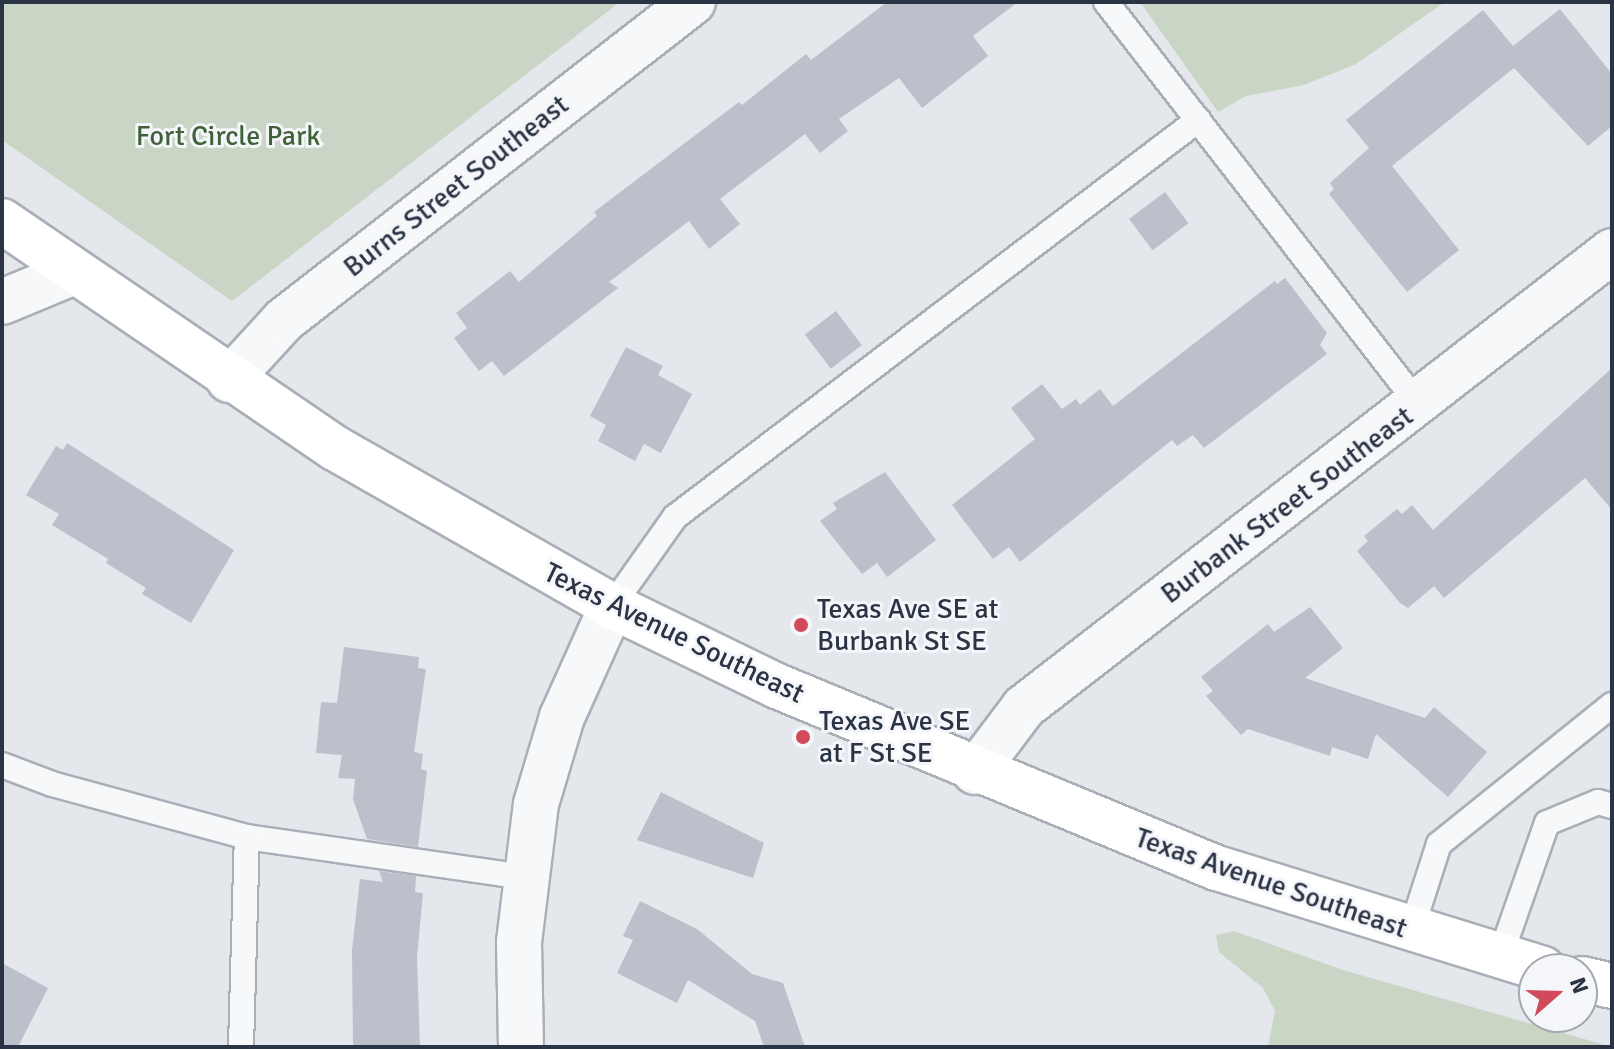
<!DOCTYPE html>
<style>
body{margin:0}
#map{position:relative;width:1614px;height:1049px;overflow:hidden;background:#e4e7ec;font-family:Signika,sans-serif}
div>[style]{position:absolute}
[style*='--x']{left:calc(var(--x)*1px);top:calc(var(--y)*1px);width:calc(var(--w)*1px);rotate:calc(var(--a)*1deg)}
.green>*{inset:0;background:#c9d6c5}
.building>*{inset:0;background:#bbc0ca;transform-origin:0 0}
.roads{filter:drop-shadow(2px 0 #a9aeb7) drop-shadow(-2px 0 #a9aeb7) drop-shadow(0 2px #a9aeb7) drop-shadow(0 -2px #a9aeb7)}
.lane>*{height:24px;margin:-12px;padding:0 12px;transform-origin:12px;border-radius:12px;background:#f7f8fa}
.street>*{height:44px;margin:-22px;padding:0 22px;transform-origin:22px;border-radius:22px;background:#f7f8fa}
.secondary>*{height:44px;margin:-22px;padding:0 22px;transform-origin:22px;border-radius:22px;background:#fff}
.dots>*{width:22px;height:22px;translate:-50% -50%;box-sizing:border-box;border:4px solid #f4f6f9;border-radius:50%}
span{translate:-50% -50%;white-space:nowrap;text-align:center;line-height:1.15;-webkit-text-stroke:6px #f4f6f9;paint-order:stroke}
.park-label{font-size:28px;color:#3f6138}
.street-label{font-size:28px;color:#2b3445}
.poi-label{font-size:28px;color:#2b3445}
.left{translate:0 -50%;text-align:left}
.frame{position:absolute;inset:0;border:4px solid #2b3445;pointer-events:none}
.north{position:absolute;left:1518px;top:953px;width:80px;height:80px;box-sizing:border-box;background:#f4f6f9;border:2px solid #a4a8b1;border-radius:50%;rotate:70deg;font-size:22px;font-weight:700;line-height:32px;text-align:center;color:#2b3445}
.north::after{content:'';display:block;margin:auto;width:28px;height:36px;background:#d1495b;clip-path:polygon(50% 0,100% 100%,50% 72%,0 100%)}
</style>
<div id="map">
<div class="green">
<i style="clip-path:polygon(2px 2px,620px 2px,232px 301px,2px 140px)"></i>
<i style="clip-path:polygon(1140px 2px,1445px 2px,1356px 64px,1304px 85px,1246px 96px,1218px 112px)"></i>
<i style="clip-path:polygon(1234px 931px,1343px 970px,1612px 1047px,1268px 1047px,1275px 1011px,1263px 988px,1219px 952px,1216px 935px)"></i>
</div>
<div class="building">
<i style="clip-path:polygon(887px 2px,1018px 2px,973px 36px,988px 56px,922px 108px,899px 78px,839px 119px,848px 131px,820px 153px,805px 134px,720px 199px,740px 224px,709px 249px,689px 221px,609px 282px,618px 288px,504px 376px,492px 361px,479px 371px,454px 338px,467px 328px,456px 313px,510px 271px,519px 282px,597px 216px,594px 212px,739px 102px,742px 105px,806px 54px,811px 60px)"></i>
<i style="clip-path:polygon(1560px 9px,1612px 74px,1612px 126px,1588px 146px,1514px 68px,1392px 166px,1459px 250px,1407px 292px,1329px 194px,1334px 189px,1330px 183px,1369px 148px,1346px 120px,1483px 10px,1513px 46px)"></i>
<i style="left:1165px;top:192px;width:39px;height:45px;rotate:53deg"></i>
<i style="clip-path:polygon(1285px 278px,1327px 333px,1320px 345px,1327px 354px,1204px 448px,1193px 435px,1177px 446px,1172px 440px,1020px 562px,1009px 547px,993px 559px,952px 505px,1035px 439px,1011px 408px,1042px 384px,1062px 409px,1076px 399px,1080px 405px,1100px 389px,1113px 406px,1275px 281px,1277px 284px)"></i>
<i style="left:836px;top:311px;width:43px;height:39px;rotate:53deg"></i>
<i style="clip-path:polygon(626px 347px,663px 366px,658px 375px,692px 394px,661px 453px,644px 444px,635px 461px,598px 441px,606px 425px,590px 416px)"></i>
<i style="clip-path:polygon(1612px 368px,1612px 510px,1585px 478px,1444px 598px,1434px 586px,1408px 608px,1400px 603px,1357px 551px,1368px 541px,1364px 536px,1397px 509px,1402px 514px,1412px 505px,1433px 530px)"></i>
<i style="clip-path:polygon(67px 443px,234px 550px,191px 623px,142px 594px,146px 588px,106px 563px,108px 559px,52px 525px,59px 514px,26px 495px,56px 446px,63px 450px)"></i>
<i style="clip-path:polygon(885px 472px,936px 540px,887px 577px,877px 563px,862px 574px,820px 521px,837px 509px,833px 503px)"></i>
<i style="clip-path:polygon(1310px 607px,1343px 648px,1305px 678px,1425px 718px,1434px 707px,1487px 752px,1448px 797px,1376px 734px,1368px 759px,1332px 747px,1330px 756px,1248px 729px,1241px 735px,1206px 696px,1213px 691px,1201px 677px,1268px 624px,1274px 632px)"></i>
<i style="clip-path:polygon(344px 647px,419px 657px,418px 668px,426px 669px,414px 752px,423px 754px,421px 769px,427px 771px,418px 847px,367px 839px,353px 799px,355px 779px,338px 778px,342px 755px,316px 753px,321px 702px,337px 703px)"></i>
<i style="clip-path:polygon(661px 792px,764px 843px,753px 878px,637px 840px)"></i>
<i style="clip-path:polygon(379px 871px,416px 876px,415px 892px,423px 893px,417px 957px,420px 1047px,353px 1047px,352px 950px,360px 879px,383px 882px)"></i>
<i style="clip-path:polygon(640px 901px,697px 929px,752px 974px,783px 983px,805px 1047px,764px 1047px,755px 1021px,688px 980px,677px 1003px,617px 973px,633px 940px,623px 936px)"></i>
<i style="clip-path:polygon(2px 963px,48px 988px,18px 1047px,2px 1047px)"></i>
</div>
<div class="roads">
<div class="lane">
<i style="--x:1106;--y:2;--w:510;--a:52.16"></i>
<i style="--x:612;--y:606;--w:109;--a:-54.7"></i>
<i style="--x:675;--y:517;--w:657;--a:-37.2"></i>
<i style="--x:2;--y:765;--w:53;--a:20.8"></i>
<i style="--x:52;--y:784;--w:202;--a:15.2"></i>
<i style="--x:247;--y:837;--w:280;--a:8.2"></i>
<i style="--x:1411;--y:931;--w:91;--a:-72.2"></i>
<i style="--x:1439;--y:844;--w:222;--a:-38.8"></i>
<i style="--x:1500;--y:957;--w:142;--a:-70.7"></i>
<i style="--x:1547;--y:823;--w:55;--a:-22.4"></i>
<i style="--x:1598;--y:802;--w:15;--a:16"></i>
<i style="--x:241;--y:1047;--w:210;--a:-88.4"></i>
</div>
<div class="street">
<i style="--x:2;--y:302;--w:76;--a:-22.5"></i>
<i style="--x:229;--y:380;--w:81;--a:-47.5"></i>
<i style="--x:284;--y:320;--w:518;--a:-37.87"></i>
<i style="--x:975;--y:772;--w:81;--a:-53"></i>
<i style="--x:1024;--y:707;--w:744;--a:-37.79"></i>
<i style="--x:521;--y:1047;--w:105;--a:-91.1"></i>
<i style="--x:519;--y:942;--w:139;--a:-83"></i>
<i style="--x:536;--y:804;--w:91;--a:-73.4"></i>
<i style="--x:562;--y:717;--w:122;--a:-65.8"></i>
</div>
<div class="secondary">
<i style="--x:2;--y:221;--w:403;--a:34.3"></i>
<i style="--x:335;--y:448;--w:319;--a:29.7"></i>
<i style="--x:612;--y:606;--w:183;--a:25.9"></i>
<i style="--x:777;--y:686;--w:476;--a:22.5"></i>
<i style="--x:1217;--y:868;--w:341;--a:17.2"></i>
<i style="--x:1582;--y:979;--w:31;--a:13"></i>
</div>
</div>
<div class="dots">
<i style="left:801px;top:625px;background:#d1495b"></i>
<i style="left:803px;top:737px;background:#d1495b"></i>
</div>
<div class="park-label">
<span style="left:228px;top:136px">Fort Circle Park</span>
</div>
<div class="street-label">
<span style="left:456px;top:186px;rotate:-38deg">Burns Street Southeast</span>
<span style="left:1287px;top:505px;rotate:-37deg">Burbank Street Southeast</span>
<span style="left:674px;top:633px;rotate:26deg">Texas Avenue Southeast</span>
<span style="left:1271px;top:883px;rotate:19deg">Texas Avenue Southeast</span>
</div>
<div class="poi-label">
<span class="left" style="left:817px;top:625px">Texas Ave SE at<br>Burbank St SE</span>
<span class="left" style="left:819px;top:737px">Texas Ave SE<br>at F St SE</span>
</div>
<div class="frame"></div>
<div class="north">N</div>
</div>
